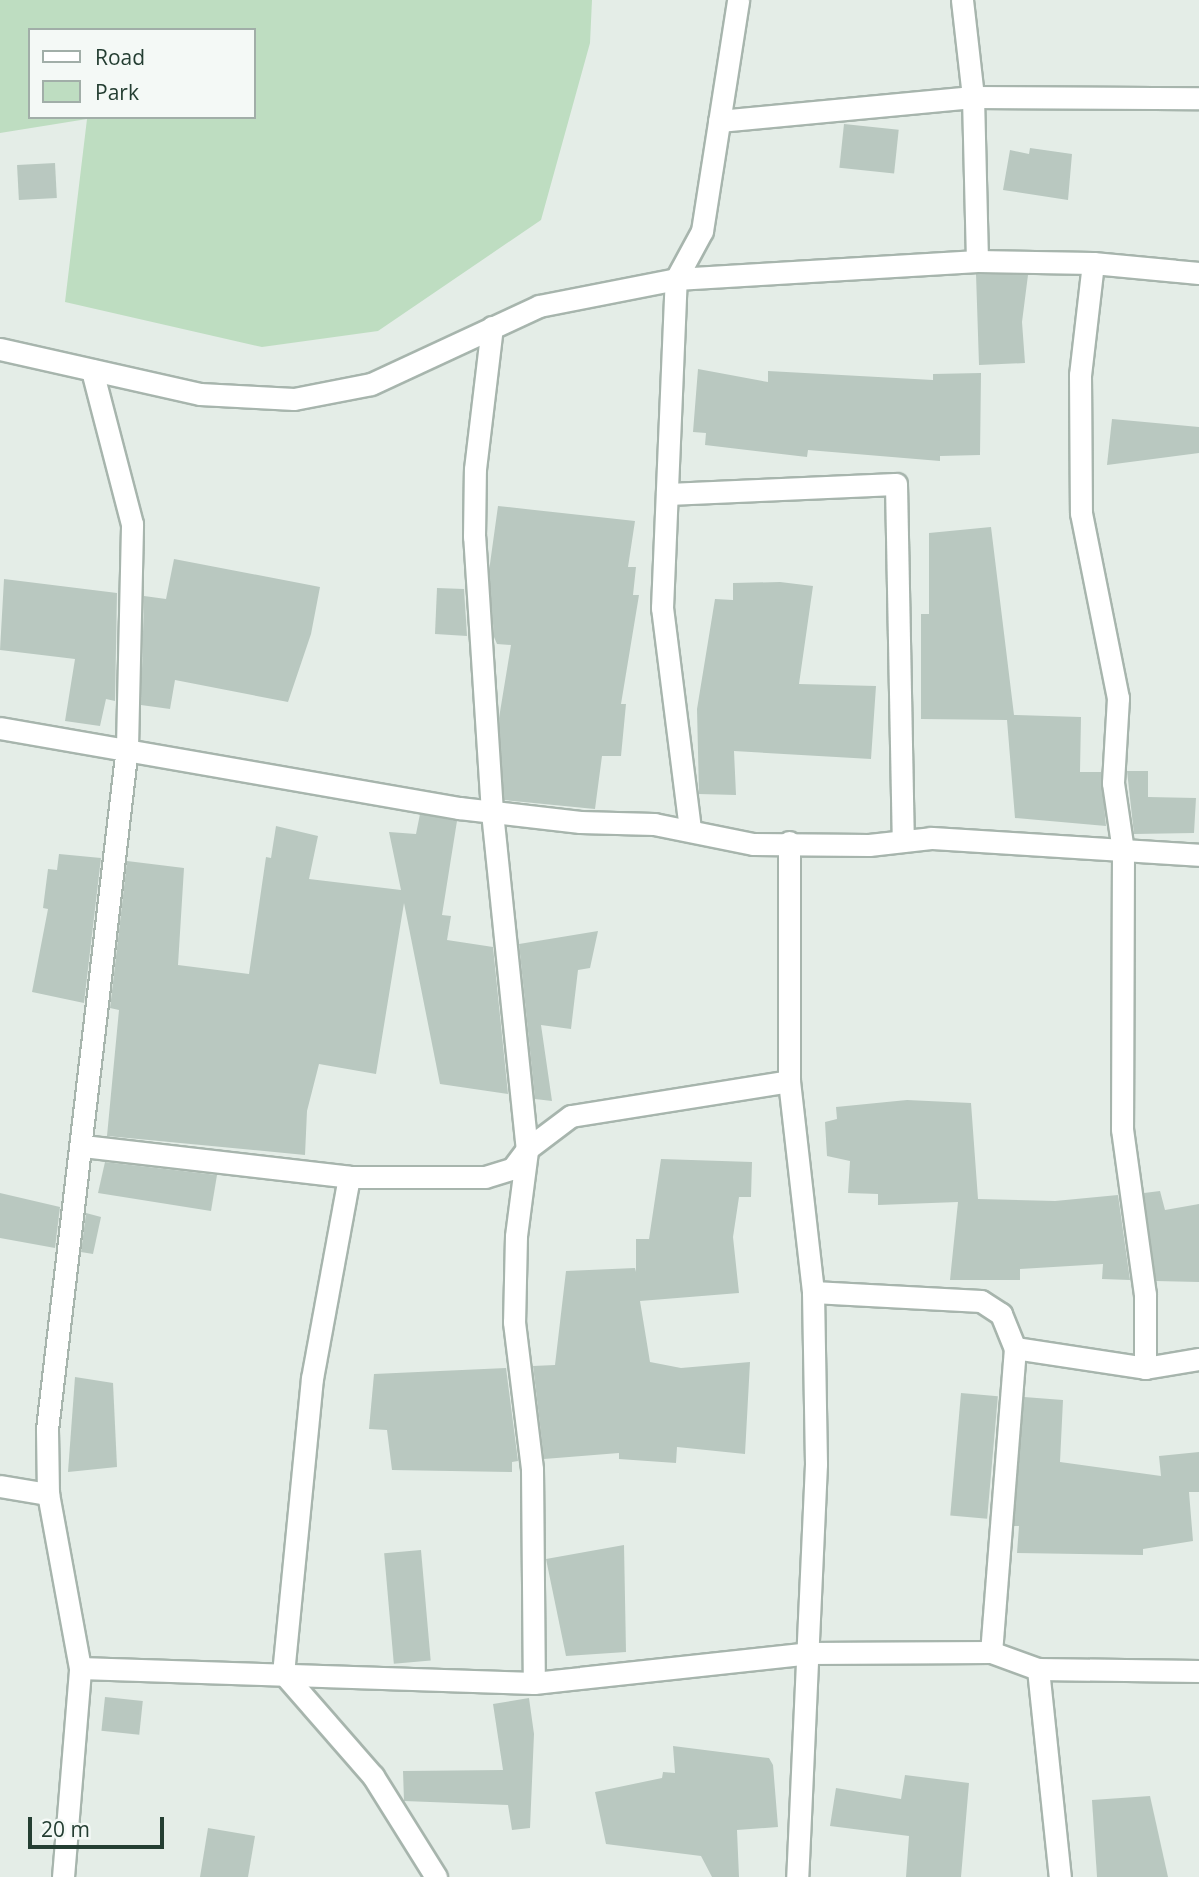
<!DOCTYPE html>
<style>
body{margin:0}
#map{position:relative;width:1199px;height:1877px;overflow:hidden;background:#e4ede7;font-family:"Open Sans",sans-serif}
div>[style]{position:absolute}
[style*='--x']{left:calc(var(--x)*1px);top:calc(var(--y)*1px);width:calc(var(--w)*1px);rotate:calc(var(--a)*1deg)}
.green>*{inset:0;background:#beddc1}
.building>*{inset:0;background:#b9c8c0;transform-origin:0 0}
.roads{filter:drop-shadow(2px 0 #a7b5ad) drop-shadow(-2px 0 #a7b5ad) drop-shadow(0 2px #a7b5ad) drop-shadow(0 -2px #a7b5ad)}
.service>*{height:21px;margin:-10.5px;padding:0 10.5px;transform-origin:10.5px;border-radius:10.5px;background:#fff}
.minor>*{height:21px;margin:-10.5px;padding:0 10.5px;transform-origin:10.5px;border-radius:10.5px;background:#fff}
span{translate:-50% -50%;white-space:nowrap;text-align:center;line-height:1.15;-webkit-text-stroke:7px #f4f9f6;paint-order:stroke}
.legend{position:absolute;left:28px;top:28px;width:228px;height:91px;box-sizing:border-box;background:#f4f9f6;border:2px solid #a1aea8;margin:0;padding:9px 12px;list-style:none;font-size:21px;color:#243e32}
.legend li{display:flex;align-items:center;gap:14px;height:35px}
.legend b{width:35px;border:2px solid #a1aea8}
.scale{position:absolute;left:28px;top:1817px;width:136px;height:32px;box-sizing:border-box;border:4px solid #243e32;border-top:0;padding-left:9px;font-size:21px;line-height:24px;white-space:nowrap;color:#243e32;-webkit-text-stroke:5px #f4f9f6;paint-order:stroke}
</style>
<div id="map">
<div class="green">
<i style="clip-path:polygon(evenodd,0 0,592px 0,590px 43px,541px 220px,378px 331px,262px 347px,65px 302px,87px 119px,0 133px,0 0,30px 30px,254px 30px,254px 117px,30px 117px,30px 30px)"></i>
</div>
<div class="building">
<i style="left:844px;top:124px;width:55px;height:44px;rotate:6deg"></i>
<i style="clip-path:polygon(1030px 148px,1072px 154px,1068px 200px,1003px 190px,1010px 150px,1029px 154px)"></i>
<i style="left:55px;top:163px;width:35px;height:38px;rotate:87deg"></i>
<i style="clip-path:polygon(976px 274px,1028px 275px,1022px 322px,1025px 363px,979px 365px)"></i>
<i style="clip-path:polygon(698px 369px,768px 382px,768px 371px,933px 380px,933px 374px,981px 373px,980px 455px,940px 456px,940px 461px,808px 450px,807px 457px,705px 445px,706px 433px,693px 432px)"></i>
<i style="clip-path:polygon(1112px 419px,1199px 427px,1199px 453px,1107px 465px)"></i>
<i style="clip-path:polygon(498px 506px,635px 521px,628px 567px,636px 567px,633px 595px,639px 595px,621px 704px,626px 704px,621px 756px,602px 756px,595px 809px,504px 800px,499px 718px,511px 645px,497px 644px,494px 637px,489px 571px)"></i>
<i style="clip-path:polygon(991px 527px,1014px 715px,1081px 717px,1080px 772px,1101px 772px,1106px 826px,1015px 818px,1007px 720px,921px 719px,921px 614px,929px 614px,929px 533px)"></i>
<i style="clip-path:polygon(174px 559px,320px 587px,311px 634px,288px 702px,175px 680px,170px 709px,141px 705px,144px 596px,166px 599px)"></i>
<i style="clip-path:polygon(4px 579px,117px 593px,115px 701px,106px 699px,100px 726px,65px 721px,75px 659px,0 650px)"></i>
<i style="clip-path:polygon(780px 582px,813px 586px,799px 684px,876px 686px,871px 759px,734px 751px,736px 795px,699px 794px,697px 709px,715px 599px,733px 600px,733px 583px)"></i>
<i style="clip-path:polygon(437px 588px,464px 589px,467px 636px,435px 634px)"></i>
<i style="clip-path:polygon(1127px 771px,1148px 771px,1148px 797px,1196px 798px,1194px 833px,1134px 834px)"></i>
<i style="clip-path:polygon(420px 814px,457px 821px,442px 915px,451px 916px,447px 940px,493px 947px,508px 1094px,440px 1084px,404px 903px,376px 1074px,319px 1064px,307px 1111px,305px 1155px,107px 1136px,119px 1010px,110px 1008px,127px 861px,184px 868px,178px 965px,249px 974px,266px 857px,271px 858px,276px 826px,318px 836px,309px 879px,401px 890px,389px 832px,416px 834px)"></i>
<i style="clip-path:polygon(59px 854px,101px 858px,84px 1003px,32px 992px,48px 909px,43px 908px,48px 869px,57px 870px)"></i>
<i style="clip-path:polygon(598px 931px,590px 968px,578px 970px,571px 1029px,541px 1025px,552px 1101px,535px 1099px,519px 944px)"></i>
<i style="clip-path:polygon(907px 1100px,971px 1103px,978px 1199px,1055px 1201px,1118px 1195px,1130px 1280px,1102px 1279px,1103px 1264px,1020px 1269px,1020px 1280px,950px 1280px,958px 1202px,878px 1205px,878px 1194px,848px 1193px,850px 1161px,827px 1156px,825px 1122px,837px 1119px,836px 1107px)"></i>
<i style="clip-path:polygon(661px 1159px,752px 1162px,751px 1197px,739px 1197px,733px 1237px,739px 1293px,640px 1301px,650px 1362px,681px 1368px,750px 1362px,745px 1454px,677px 1447px,676px 1463px,619px 1459px,619px 1453px,544px 1459px,533px 1366px,555px 1365px,566px 1271px,635px 1268px,636px 1272px,636px 1239px,649px 1239px)"></i>
<i style="clip-path:polygon(105px 1162px,217px 1175px,211px 1211px,98px 1193px)"></i>
<i style="clip-path:polygon(1160px 1191px,1165px 1210px,1199px 1204px,1199px 1282px,1156px 1281px,1144px 1193px)"></i>
<i style="clip-path:polygon(0 1193px,60px 1207px,55px 1248px,0 1238px)"></i>
<i style="clip-path:polygon(86px 1213px,101px 1217px,93px 1254px,81px 1252px)"></i>
<i style="clip-path:polygon(506px 1368px,518px 1461px,512px 1462px,512px 1472px,392px 1470px,387px 1430px,369px 1429px,374px 1374px)"></i>
<i style="clip-path:polygon(75px 1377px,113px 1383px,117px 1467px,68px 1472px)"></i>
<i style="left:961px;top:1393px;width:37px;height:123px;rotate:5deg"></i>
<i style="clip-path:polygon(1024px 1397px,1063px 1400px,1060px 1462px,1161px 1476px,1159px 1456px,1199px 1452px,1199px 1492px,1189px 1492px,1193px 1541px,1143px 1549px,1143px 1555px,1017px 1553px,1019px 1526px,1014px 1526px)"></i>
<i style="clip-path:polygon(624px 1545px,626px 1652px,566px 1656px,546px 1559px)"></i>
<i style="left:421px;top:1550px;width:111px;height:37px;rotate:85deg"></i>
<i style="left:105px;top:1697px;width:38px;height:34px;rotate:6deg"></i>
<i style="clip-path:polygon(529px 1698px,534px 1734px,530px 1828px,512px 1830px,508px 1805px,404px 1801px,403px 1771px,503px 1770px,493px 1704px)"></i>
<i style="clip-path:polygon(673px 1746px,769px 1758px,773px 1765px,778px 1827px,737px 1830px,739px 1877px,712px 1877px,701px 1856px,606px 1844px,595px 1792px,662px 1778px,663px 1772px,675px 1773px)"></i>
<i style="clip-path:polygon(905px 1775px,969px 1783px,961px 1877px,906px 1877px,909px 1836px,830px 1826px,836px 1788px,901px 1799px)"></i>
<i style="clip-path:polygon(1150px 1796px,1168px 1877px,1097px 1877px,1092px 1800px)"></i>
<i style="clip-path:polygon(208px 1828px,255px 1836px,248px 1877px,200px 1877px)"></i>
</div>
<div class="roads">
<div class="service">
<i style="--x:492;--y:812;--w:339;--a:84.1"></i>
</div>
<div class="minor">
<i style="--x:962;--y:0;--w:98;--a:83.5"></i>
<i style="--x:973;--y:97;--w:164;--a:88.6"></i>
<i style="--x:719;--y:121;--w:255;--a:-5.4"></i>
<i style="--x:973;--y:97;--w:226;--a:0.3"></i>
<i style="--x:1093;--y:263;--w:113;--a:96.6"></i>
<i style="--x:1080;--y:375;--w:138;--a:89.6"></i>
<i style="--x:1081;--y:513;--w:189;--a:78.7"></i>
<i style="--x:1118;--y:698;--w:85;--a:93.4"></i>
<i style="--x:1113;--y:783;--w:69;--a:81.6"></i>
<i style="--x:1123;--y:851;--w:278;--a:90.2"></i>
<i style="--x:1122;--y:1129;--w:167;--a:82.1"></i>
<i style="--x:1145;--y:1294;--w:74;--a:90"></i>
<i style="--x:0;--y:349;--w:205;--a:12.7"></i>
<i style="--x:200;--y:394;--w:94;--a:3"></i>
<i style="--x:294;--y:399;--w:78;--a:-11"></i>
<i style="--x:371;--y:384;--w:185;--a:-24.9"></i>
<i style="--x:539;--y:306;--w:140;--a:-11.1"></i>
<i style="--x:676;--y:279;--w:302;--a:-3.4"></i>
<i style="--x:977;--y:261;--w:116;--a:1"></i>
<i style="--x:1093;--y:263;--w:106;--a:5.4"></i>
<i style="--x:667;--y:494;--w:229;--a:-2.5"></i>
<i style="--x:896;--y:484;--w:357;--a:88.9"></i>
<i style="--x:0;--y:728;--w:466;--a:9.9"></i>
<i style="--x:459;--y:808;--w:122;--a:6.6"></i>
<i style="--x:580;--y:822;--w:74;--a:1.5"></i>
<i style="--x:654;--y:824;--w:101;--a:11.4"></i>
<i style="--x:753;--y:844;--w:116;--a:0.5"></i>
<i style="--x:869;--y:845;--w:62;--a:-6.4"></i>
<i style="--x:931;--y:838;--w:269;--a:3.6"></i>
<i style="--x:492;--y:812;--w:276;--a:-93.7"></i>
<i style="--x:474;--y:537;--w:68;--a:-89.2"></i>
<i style="--x:475;--y:469;--w:143;--a:-83.2"></i>
<i style="--x:690;--y:829;--w:223;--a:-97.2"></i>
<i style="--x:662;--y:608;--w:329;--a:-87.6"></i>
<i style="--x:676;--y:279;--w:55;--a:-61.6"></i>
<i style="--x:702;--y:231;--w:234;--a:-81.1"></i>
<i style="--x:789;--y:842;--w:239;--a:90"></i>
<i style="--x:789;--y:1081;--w:212;--a:83.5"></i>
<i style="--x:813;--y:1292;--w:172;--a:89"></i>
<i style="--x:816;--y:1464;--w:413;--a:92.6"></i>
<i style="--x:83;--y:1146;--w:268;--a:6.6"></i>
<i style="--x:349;--y:1177;--w:136;--a:0"></i>
<i style="--x:485;--y:1177;--w:28;--a:-17"></i>
<i style="--x:512;--y:1169;--w:25;--a:-53"></i>
<i style="--x:527;--y:1149;--w:55;--a:-36.9"></i>
<i style="--x:571;--y:1116;--w:221;--a:-9.1"></i>
<i style="--x:527;--y:1151;--w:86;--a:97.4"></i>
<i style="--x:516;--y:1236;--w:86;--a:91.3"></i>
<i style="--x:514;--y:1322;--w:148;--a:83"></i>
<i style="--x:532;--y:1469;--w:214;--a:89.5"></i>
<i style="--x:349;--y:1177;--w:204;--a:100.4"></i>
<i style="--x:312;--y:1378;--w:296;--a:95.6"></i>
<i style="--x:283;--y:1673;--w:137;--a:48.9"></i>
<i style="--x:373;--y:1776;--w:119;--a:58"></i>
<i style="--x:813;--y:1292;--w:168;--a:3.1"></i>
<i style="--x:981;--y:1301;--w:24;--a:33"></i>
<i style="--x:1001;--y:1314;--w:37;--a:68"></i>
<i style="--x:1015;--y:1348;--w:305;--a:94.5"></i>
<i style="--x:1015;--y:1348;--w:132;--a:8.7"></i>
<i style="--x:1145;--y:1368;--w:55;--a:-9.5"></i>
<i style="--x:0;--y:1486;--w:49;--a:9.5"></i>
<i style="--x:80;--y:1668;--w:454;--a:1.9"></i>
<i style="--x:534;--y:1683;--w:276;--a:-6.2"></i>
<i style="--x:808;--y:1653;--w:183;--a:-0.3"></i>
<i style="--x:991;--y:1652;--w:50;--a:19.9"></i>
<i style="--x:1038;--y:1669;--w:161;--a:0.7"></i>
<i style="--x:1038;--y:1669;--w:209;--a:84"></i>
<i style="--x:63;--y:1877;--w:210;--a:-85.3"></i>
<i style="--x:80;--y:1668;--w:177;--a:-100.4"></i>
<i style="--x:48;--y:1494;--w:65;--a:-90.9"></i>
<i style="--x:47;--y:1429;--w:687;--a:-83.31"></i>
<i style="--x:127;--y:747;--w:223;--a:-88.7"></i>
<i style="--x:132;--y:524;--w:159;--a:-104.6"></i>
</div>
</div>
<ul class="legend">
<li><b style="height:9px;background:#fff"></b>Road</li>
<li><b style="height:19px;background:#beddc1"></b>Park</li>
</ul>
<div class="scale">20 m</div>
</div>
